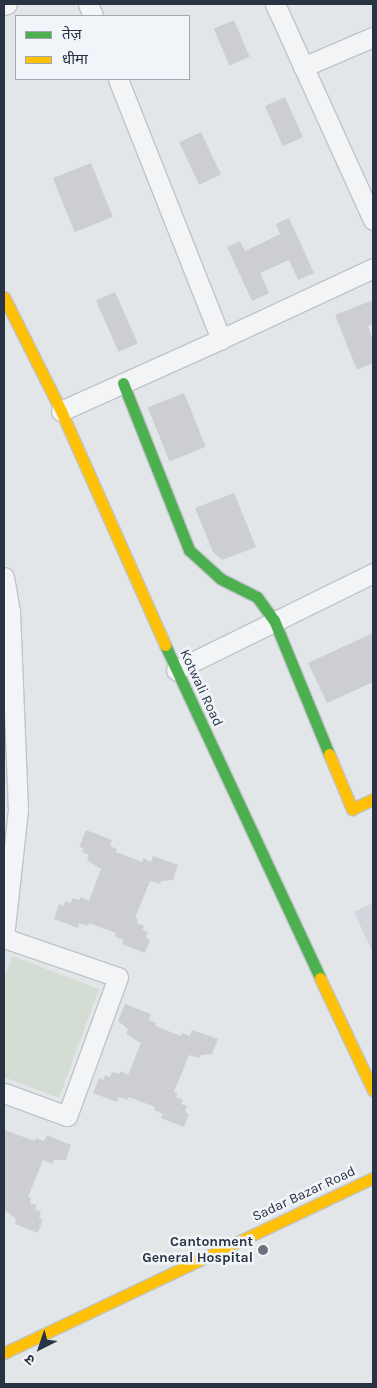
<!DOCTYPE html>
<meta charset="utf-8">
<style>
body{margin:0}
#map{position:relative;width:377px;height:1388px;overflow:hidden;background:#e3e6e9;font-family:Karla,"Noto Sans Devanagari",sans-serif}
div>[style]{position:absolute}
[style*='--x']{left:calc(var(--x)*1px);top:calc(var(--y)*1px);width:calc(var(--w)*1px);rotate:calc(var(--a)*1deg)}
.built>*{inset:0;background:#d1d5dc}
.green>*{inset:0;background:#d4ddd3}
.building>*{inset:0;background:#ccced1;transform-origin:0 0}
.roads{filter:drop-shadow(1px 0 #c1c4c7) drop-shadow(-1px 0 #c1c4c7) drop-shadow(0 1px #c1c4c7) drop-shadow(0 -1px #c1c4c7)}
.street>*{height:19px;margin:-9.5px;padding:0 9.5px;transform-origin:9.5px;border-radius:9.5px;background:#f2f4f5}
.fast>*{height:11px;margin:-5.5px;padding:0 5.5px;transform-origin:5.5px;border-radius:5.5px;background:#4caf50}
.slow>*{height:11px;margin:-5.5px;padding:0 5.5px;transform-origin:5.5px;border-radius:5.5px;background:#ffc107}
.dots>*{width:14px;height:14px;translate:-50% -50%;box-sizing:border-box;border:2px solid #f1f4f8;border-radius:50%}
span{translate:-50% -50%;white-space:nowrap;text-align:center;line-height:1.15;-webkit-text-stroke:5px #f1f4f8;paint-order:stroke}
.street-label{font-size:14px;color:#283344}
.poi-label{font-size:14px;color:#283344;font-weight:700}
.right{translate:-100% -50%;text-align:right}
.frame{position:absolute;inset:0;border:5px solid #283344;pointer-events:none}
.legend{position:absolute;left:15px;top:15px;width:175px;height:65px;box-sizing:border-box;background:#f1f4f8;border:1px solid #a1a7b0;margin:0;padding:6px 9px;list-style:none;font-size:15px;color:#283344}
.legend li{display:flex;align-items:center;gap:10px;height:25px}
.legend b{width:25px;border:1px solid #a1a7b0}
.north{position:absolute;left:15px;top:1323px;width:50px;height:50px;-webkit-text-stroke:4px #f1f4f8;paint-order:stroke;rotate:221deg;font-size:14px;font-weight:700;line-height:20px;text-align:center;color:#283344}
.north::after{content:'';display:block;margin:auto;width:18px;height:22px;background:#283344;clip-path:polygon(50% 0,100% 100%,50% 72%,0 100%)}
</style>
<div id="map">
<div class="built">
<i style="clip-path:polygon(373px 903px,373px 953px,354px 912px)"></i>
</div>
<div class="green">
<i style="clip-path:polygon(12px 956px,99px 989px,59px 1098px,4px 1077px,4px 979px)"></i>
</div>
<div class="building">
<i style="left:234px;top:20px;width:40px;height:22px;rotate:67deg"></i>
<i style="left:285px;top:97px;width:44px;height:22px;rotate:66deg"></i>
<i style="left:201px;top:132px;width:47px;height:24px;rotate:65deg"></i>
<i style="left:91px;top:163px;width:58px;height:41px;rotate:68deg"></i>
<i style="clip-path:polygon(289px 218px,314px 273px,298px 280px,289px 260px,260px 273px,269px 293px,252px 301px,227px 247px,240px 241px,245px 251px,280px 234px,276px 224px)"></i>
<i style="left:115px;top:292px;width:56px;height:21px;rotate:66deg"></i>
<i style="clip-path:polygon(373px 300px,373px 324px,368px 326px,373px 340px,373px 363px,357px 370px,335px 315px)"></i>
<i style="left:184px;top:393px;width:58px;height:39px;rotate:68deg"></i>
<i style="clip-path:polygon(234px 493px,256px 547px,222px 560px,213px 552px,195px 508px)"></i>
<i style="clip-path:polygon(373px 633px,373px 682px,327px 703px,308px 663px)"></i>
<i style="clip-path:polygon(86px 830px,112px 840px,110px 846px,117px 849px,116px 852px,142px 862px,143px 858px,151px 862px,153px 856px,178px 865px,173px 880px,161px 881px,160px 884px,150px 881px,135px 918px,138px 919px,137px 923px,144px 926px,142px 930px,148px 932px,146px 938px,150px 940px,145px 953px,122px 944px,123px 940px,115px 936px,116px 933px,89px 923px,88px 926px,79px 923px,78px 928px,54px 919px,59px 904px,64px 906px,65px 901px,71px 903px,73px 898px,79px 900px,81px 897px,89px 901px,101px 869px,87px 860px,89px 855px,82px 852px,83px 848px,79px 847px)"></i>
<i style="clip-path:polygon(125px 1004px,151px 1014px,149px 1020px,156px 1023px,155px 1026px,181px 1036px,182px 1033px,190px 1036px,192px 1030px,218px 1039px,212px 1054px,201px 1055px,199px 1058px,189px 1055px,174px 1092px,178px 1093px,176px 1097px,183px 1100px,181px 1104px,187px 1106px,185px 1112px,189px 1114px,184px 1127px,161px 1118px,163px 1114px,154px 1110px,155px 1107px,129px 1097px,127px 1100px,119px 1097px,117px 1102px,93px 1093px,99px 1078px,103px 1080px,105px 1075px,110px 1077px,112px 1072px,119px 1074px,120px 1071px,128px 1075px,141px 1043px,126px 1034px,128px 1029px,118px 1021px)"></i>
<i style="clip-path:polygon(4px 1130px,35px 1141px,36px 1138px,44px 1141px,47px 1135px,71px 1145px,66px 1160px,54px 1160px,53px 1164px,43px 1160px,28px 1197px,31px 1198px,30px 1203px,37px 1205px,35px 1209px,41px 1212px,39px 1218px,43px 1219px,38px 1233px,15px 1224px,16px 1219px,4px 1210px)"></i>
</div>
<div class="roads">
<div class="street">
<i style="--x:88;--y:4;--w:13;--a:67"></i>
<i style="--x:275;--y:4;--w:237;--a:65.6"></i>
<i style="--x:4;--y:5;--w:3;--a:-18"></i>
<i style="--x:303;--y:67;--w:76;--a:-23.2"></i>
<i style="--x:118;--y:79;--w:280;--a:68.4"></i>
<i style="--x:221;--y:339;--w:168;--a:-25"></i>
<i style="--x:61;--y:411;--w:175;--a:-24.2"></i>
<i style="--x:4;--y:577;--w:35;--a:80"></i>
<i style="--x:10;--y:611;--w:199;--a:87.7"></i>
<i style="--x:18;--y:810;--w:128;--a:96.3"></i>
<i style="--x:176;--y:670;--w:220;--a:-26.2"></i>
<i style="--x:4;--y:938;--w:120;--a:18.9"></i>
<i style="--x:118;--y:977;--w:148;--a:110.1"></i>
<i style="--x:67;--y:1116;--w:67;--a:-159.9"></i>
</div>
<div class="fast">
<i style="--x:123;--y:383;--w:180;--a:68.4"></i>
<i style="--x:189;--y:550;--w:43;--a:42.2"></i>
<i style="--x:221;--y:579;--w:40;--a:26.6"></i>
<i style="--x:257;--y:597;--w:29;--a:54"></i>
<i style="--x:274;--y:620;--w:145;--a:67.7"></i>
<i style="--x:165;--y:645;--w:367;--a:65"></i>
</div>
<div class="slow">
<i style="--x:4;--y:297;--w:127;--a:63.4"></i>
<i style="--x:61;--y:411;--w:256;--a:66"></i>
<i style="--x:329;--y:754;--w:60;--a:67.3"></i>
<i style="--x:352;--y:809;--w:23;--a:-25"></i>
<i style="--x:320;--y:978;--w:124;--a:64.7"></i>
<i style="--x:4;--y:1353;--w:408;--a:-25.4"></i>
</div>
</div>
<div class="dots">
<i style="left:263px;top:1250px;background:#69727e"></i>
</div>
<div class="street-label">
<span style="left:201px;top:688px;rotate:65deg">Kotwali Road</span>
<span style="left:304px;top:1194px;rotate:-25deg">Sadar Bazar Road</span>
</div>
<div class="poi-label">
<span class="right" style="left:253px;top:1250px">Cantonment<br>General Hospital</span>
</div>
<div class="frame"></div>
<ul class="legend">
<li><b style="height:6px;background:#4caf50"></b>तेज़</li>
<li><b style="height:6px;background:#ffc107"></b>धीमा</li>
</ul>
<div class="north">उ</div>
</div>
